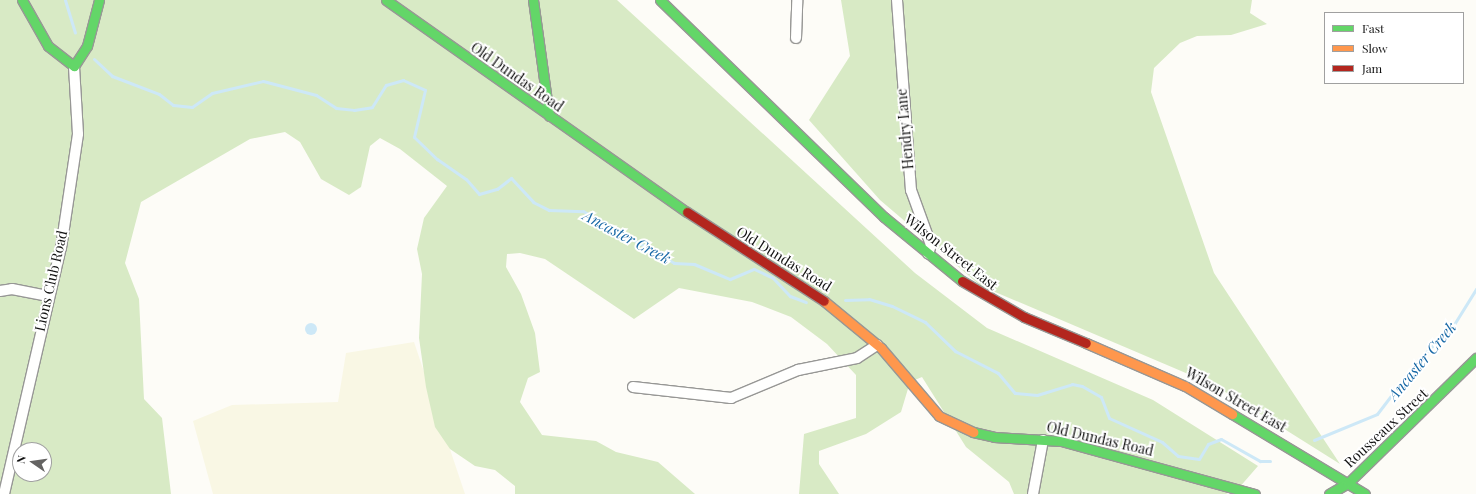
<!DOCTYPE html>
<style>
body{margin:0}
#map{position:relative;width:1476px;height:494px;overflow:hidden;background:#fdfcf7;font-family:"Playfair Display",serif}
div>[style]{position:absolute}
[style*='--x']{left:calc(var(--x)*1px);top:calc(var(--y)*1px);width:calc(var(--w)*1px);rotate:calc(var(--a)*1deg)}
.farmland>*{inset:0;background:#f9f7e4}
.forest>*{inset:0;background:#d8eac5}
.water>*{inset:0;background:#cde8f7}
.round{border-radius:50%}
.stream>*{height:3px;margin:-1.5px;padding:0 1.5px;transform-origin:1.5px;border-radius:1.5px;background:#cde8f7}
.roads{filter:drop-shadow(1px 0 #979795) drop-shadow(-1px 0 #979795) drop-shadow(0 1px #979795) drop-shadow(0 -1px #979795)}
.street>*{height:10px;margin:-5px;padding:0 5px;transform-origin:5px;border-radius:5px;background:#fffffe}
.fast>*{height:9px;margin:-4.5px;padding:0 4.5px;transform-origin:4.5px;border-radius:4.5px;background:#63d668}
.slow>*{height:9px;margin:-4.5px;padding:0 4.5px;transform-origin:4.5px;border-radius:4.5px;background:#ff974d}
.jam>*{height:9px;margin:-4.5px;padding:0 4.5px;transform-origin:4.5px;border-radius:4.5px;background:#b3261e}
span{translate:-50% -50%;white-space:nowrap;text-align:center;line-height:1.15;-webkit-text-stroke:4px #fff;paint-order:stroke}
.street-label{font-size:14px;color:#111}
.water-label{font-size:15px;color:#1768a6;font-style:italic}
.legend{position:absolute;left:1324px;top:12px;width:140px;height:72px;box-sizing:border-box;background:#fff;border:1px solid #a0a0a0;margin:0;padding:5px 7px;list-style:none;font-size:12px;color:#111}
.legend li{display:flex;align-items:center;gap:8px;height:20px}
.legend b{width:20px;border:1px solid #a0a0a0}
.north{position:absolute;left:12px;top:442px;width:40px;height:40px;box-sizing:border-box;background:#fff;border:1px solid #a0a0a0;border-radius:50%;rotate:283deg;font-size:11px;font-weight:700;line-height:16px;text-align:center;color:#111}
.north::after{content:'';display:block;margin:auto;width:14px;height:18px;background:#646362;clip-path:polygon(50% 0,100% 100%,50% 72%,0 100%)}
</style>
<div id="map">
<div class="farmland">
<i style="clip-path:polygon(414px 342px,465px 494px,213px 494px,193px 421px,232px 405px,338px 402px,346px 353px)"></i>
</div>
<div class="forest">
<i style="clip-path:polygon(evenodd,0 0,617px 0,915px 273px,987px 328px,1153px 400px,1258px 466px,1238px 489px,1226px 494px,1014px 494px,1009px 482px,966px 447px,922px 377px,910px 382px,901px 412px,866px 434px,819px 451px,819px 464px,839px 494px,799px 494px,804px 434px,856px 418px,856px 375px,827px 344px,791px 317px,752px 302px,679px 288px,634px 319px,545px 259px,520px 253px,507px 254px,506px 267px,521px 294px,535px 333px,540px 372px,528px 378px,520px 402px,542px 435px,596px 441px,616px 452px,658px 462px,695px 494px,515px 494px,515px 486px,495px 470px,475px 466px,450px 449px,435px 427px,426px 387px,419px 338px,422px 274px,417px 249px,424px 218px,447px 186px,400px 149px,380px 138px,370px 146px,361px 187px,349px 195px,321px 179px,300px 142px,285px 132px,250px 139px,141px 202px,125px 263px,139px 299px,144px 399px,162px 418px,171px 494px,0 494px,0 0,20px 450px,44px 450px,44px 474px,20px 474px,20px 450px)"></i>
<i style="clip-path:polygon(841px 0,1252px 0,1250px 13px,1267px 24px,1231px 35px,1197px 36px,1180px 43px,1154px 68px,1151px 92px,1214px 273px,1340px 464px,1214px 385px,981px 286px,880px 200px,809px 120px,850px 56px)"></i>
</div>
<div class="water">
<i class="round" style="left:305px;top:323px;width:12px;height:12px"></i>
</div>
<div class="stream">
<i style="--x:65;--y:0;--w:34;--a:73"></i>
<i style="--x:94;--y:59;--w:25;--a:43"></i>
<i style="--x:112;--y:76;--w:50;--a:21"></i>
<i style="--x:159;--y:94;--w:18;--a:38"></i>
<i style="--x:173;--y:105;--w:19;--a:6"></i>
<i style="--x:192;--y:107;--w:24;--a:-35"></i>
<i style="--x:212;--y:93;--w:52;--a:-13.2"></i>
<i style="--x:263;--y:81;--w:55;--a:14.8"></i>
<i style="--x:316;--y:95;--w:24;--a:33"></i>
<i style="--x:336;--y:108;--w:18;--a:6"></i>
<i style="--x:354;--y:110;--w:18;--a:-9"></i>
<i style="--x:372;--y:107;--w:26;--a:-58"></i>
<i style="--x:386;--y:85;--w:18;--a:-16"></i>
<i style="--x:403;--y:80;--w:24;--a:24"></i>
<i style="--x:425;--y:90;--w:48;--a:103.2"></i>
<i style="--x:414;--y:137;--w:32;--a:44"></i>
<i style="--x:437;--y:159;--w:35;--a:35"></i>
<i style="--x:466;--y:179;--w:20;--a:49"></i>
<i style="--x:479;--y:194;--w:19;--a:-16"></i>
<i style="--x:497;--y:189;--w:18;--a:-38"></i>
<i style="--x:511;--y:178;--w:33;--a:47"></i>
<i style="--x:533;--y:202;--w:18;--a:27"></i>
<i style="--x:549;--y:210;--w:34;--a:2"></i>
<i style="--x:583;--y:211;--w:105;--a:29.7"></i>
<i style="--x:674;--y:263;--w:20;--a:3"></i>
<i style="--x:694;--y:264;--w:39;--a:23"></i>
<i style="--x:730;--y:279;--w:26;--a:-23"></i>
<i style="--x:754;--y:269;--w:21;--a:25"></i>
<i style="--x:773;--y:278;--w:25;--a:47"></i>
<i style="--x:790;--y:296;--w:17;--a:21"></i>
<i style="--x:845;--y:300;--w:24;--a:-2"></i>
<i style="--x:869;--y:299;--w:24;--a:17"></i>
<i style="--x:892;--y:306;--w:37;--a:26"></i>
<i style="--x:925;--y:322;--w:42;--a:44"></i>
<i style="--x:955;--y:351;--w:48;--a:27.1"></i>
<i style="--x:998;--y:373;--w:26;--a:50"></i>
<i style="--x:1015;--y:393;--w:22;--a:5"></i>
<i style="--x:1037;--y:395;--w:37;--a:-17"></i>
<i style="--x:1072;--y:384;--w:10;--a:11"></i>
<i style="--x:1082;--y:386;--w:22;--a:30"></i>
<i style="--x:1101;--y:397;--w:22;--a:69"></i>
<i style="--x:1109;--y:418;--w:58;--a:24.4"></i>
<i style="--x:1162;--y:442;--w:21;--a:41"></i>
<i style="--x:1178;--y:456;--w:21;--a:8"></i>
<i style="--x:1199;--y:459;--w:17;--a:-59"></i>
<i style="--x:1208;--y:444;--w:14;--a:-21"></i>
<i style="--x:1221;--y:439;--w:45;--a:29.4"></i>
<i style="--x:1260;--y:461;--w:10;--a:0"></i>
<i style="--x:1314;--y:440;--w:68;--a:-22.4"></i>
<i style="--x:1377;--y:414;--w:69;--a:-52.6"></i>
<i style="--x:1419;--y:359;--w:47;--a:-44.1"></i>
<i style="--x:1453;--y:326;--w:44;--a:-58.1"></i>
</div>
<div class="roads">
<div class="street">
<i style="--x:897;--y:0;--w:191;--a:85.8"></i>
<i style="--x:911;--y:190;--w:59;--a:70"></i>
<i style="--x:931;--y:245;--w:9;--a:108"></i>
<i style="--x:796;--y:38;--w:38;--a:-88"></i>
<i style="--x:0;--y:291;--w:12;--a:-9"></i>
<i style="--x:12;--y:289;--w:36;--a:11"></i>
<i style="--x:633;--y:387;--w:99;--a:6.4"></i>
<i style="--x:731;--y:398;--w:73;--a:-22.7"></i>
<i style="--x:798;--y:370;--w:60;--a:-11.5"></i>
<i style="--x:857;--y:358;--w:24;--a:-33"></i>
<i style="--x:4;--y:494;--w:253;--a:-77"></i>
<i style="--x:61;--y:248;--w:115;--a:-81.5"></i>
<i style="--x:78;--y:134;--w:68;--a:-93.4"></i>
<i style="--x:1033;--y:494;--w:55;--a:-79.5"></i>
</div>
<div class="fast">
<i style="--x:22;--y:0;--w:53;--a:60.5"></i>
<i style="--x:48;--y:46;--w:33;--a:38"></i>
<i style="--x:74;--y:66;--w:24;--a:-57"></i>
<i style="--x:87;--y:46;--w:48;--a:-75.4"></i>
<i style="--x:386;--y:0;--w:368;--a:35.2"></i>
<i style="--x:533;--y:0;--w:117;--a:82.1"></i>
<i style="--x:660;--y:0;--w:312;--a:44.1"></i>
<i style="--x:884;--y:217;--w:101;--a:39.4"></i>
<i style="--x:1232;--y:414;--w:155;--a:31"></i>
<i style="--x:973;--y:432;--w:22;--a:13"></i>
<i style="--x:994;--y:437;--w:67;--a:3.4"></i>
<i style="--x:1061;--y:441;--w:201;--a:15.3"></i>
<i style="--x:1329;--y:494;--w:22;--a:-30"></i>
<i style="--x:1348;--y:483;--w:179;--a:-44.3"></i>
</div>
<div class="slow">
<i style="--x:824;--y:301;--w:74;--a:39.5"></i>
<i style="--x:881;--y:348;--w:89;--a:49.5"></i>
<i style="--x:939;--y:416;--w:38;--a:25"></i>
<i style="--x:1086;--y:343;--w:108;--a:23.5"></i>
<i style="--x:1185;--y:386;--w:55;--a:30.8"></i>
</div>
<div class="jam">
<i style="--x:687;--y:212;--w:163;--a:33"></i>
<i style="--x:962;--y:281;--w:72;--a:30.1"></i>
<i style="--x:1024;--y:317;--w:67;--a:22.8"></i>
</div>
</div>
<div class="street-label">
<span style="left:517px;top:77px;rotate:35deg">Old Dundas Road</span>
<span style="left:905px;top:129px;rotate:-95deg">Hendry Lane</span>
<span style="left:951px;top:252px;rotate:38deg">Wilson Street East</span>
<span style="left:784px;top:259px;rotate:32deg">Old Dundas Road</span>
<span style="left:51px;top:281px;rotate:-77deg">Lions Club Road</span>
<span style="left:1236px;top:400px;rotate:30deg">Wilson Street East</span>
<span style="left:1386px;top:428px;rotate:-43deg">Rousseaux Street</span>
<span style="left:1100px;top:439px;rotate:13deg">Old Dundas Road</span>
</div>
<div class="water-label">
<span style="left:627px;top:237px;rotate:28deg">Ancaster Creek</span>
<span style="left:1422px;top:361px;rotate:-50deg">Ancaster Creek</span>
</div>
<ul class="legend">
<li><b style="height:5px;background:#63d668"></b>Fast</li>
<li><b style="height:5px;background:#ff974d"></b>Slow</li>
<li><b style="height:5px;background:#b3261e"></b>Jam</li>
</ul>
<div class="north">N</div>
</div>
